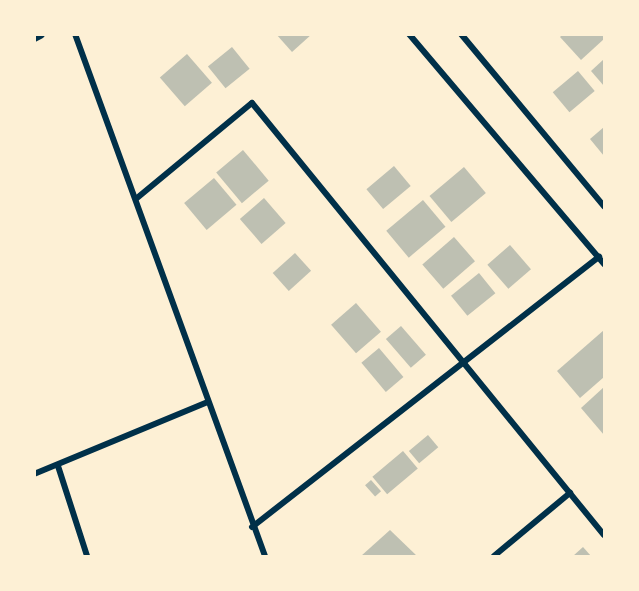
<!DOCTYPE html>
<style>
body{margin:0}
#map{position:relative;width:639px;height:591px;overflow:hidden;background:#fdf0d5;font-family:Raleway,sans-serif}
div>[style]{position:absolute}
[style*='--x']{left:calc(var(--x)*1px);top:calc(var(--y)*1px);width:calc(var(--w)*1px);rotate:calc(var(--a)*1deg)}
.building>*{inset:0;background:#bec0b2;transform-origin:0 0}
.minor>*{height:6px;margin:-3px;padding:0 3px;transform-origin:3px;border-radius:3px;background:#003049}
.secondary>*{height:10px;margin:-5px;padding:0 5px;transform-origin:5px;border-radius:5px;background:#003049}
span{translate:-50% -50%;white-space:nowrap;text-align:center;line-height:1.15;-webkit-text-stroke:5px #fdf0d5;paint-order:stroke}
.frame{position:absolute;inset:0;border:36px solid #fdf0d5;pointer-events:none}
</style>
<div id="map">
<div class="building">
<i style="clip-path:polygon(276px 34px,312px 34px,292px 52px)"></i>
<i style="clip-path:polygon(563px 34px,602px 34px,604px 39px,581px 60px,560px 37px)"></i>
<i style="left:232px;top:47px;width:28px;height:31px;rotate:51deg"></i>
<i style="left:187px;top:54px;width:38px;height:36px;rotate:49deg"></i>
<i style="clip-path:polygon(604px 59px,604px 86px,591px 71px)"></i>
<i style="left:578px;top:71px;width:26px;height:33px;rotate:50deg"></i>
<i style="clip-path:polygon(604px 127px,604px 156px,590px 139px)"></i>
<i style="left:243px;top:150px;width:40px;height:35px;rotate:50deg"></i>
<i style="left:394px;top:166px;width:26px;height:36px;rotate:50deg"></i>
<i style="left:464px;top:167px;width:34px;height:45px;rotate:50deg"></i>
<i style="left:214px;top:178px;width:35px;height:39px;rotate:50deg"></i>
<i style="left:264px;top:198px;width:33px;height:32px;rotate:49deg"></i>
<i style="left:423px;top:200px;width:35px;height:48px;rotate:50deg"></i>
<i style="left:454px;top:237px;width:32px;height:42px;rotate:49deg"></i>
<i style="left:510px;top:245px;width:32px;height:30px;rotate:49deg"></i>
<i style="left:295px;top:253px;width:24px;height:30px;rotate:48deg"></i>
<i style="left:479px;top:273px;width:26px;height:36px;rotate:51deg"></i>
<i style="left:356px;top:303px;width:38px;height:33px;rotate:49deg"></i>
<i style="left:401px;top:326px;width:38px;height:20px;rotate:49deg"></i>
<i style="clip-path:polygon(604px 330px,604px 377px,580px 398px,557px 371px)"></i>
<i style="left:379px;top:348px;width:38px;height:23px;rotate:50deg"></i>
<i style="clip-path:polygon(604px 387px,604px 435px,581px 408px)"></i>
<i style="left:428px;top:435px;width:16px;height:25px;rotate:50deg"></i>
<i style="left:403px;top:451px;width:23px;height:40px;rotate:50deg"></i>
<i style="left:371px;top:480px;width:15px;height:8px;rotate:48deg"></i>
<i style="clip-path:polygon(390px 530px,417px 556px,361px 556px)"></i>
<i style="clip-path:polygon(583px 547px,591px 556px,573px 556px)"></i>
</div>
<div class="minor">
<i style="--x:75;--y:34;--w:556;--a:70"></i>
<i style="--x:409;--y:34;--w:302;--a:49.7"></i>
<i style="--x:461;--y:34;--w:224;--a:50.3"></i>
<i style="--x:137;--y:198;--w:149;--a:-39.6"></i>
<i style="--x:252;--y:103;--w:557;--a:50.83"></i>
<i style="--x:58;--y:466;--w:95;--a:72.1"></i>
<i style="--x:34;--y:474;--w:188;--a:-22.5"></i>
<i style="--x:252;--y:527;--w:440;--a:-37.9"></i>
<i style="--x:494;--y:556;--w:99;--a:-39.7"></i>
</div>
<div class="secondary">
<i style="--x:34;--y:37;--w:7;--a:-27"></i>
</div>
<div class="frame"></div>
</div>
